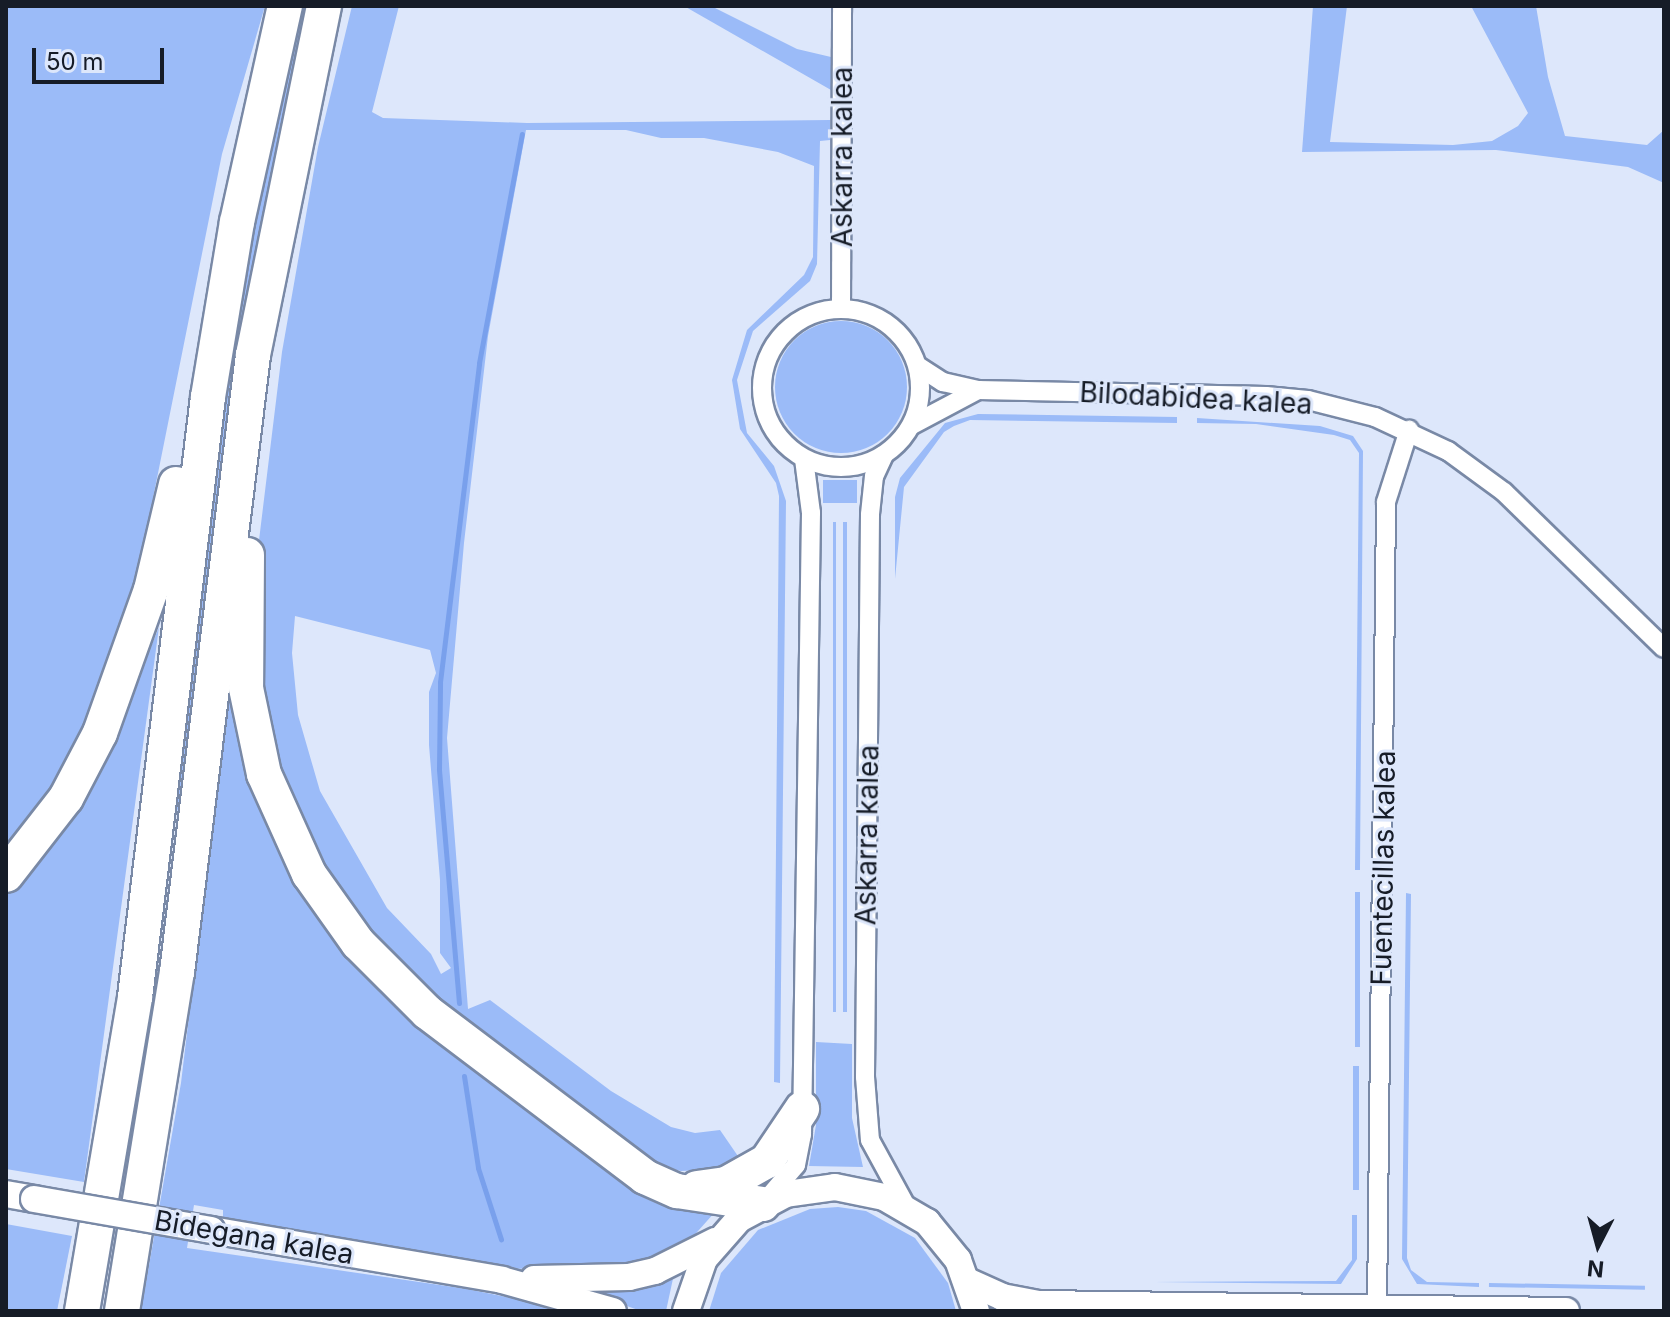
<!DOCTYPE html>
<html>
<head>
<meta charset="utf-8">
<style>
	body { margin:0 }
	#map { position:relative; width:1670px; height:1317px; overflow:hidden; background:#dde7fb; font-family:Inter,sans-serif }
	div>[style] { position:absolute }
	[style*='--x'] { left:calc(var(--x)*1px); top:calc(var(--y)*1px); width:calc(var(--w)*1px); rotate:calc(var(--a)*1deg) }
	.green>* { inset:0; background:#9bbbf8; transform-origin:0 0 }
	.round { border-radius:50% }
	.stream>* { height:5px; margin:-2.5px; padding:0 2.5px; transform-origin:2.5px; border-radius:2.5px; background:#79a0ec }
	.roads { filter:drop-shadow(2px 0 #7989a6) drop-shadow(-2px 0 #7989a6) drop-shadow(0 2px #7989a6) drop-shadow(0 -2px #7989a6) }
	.street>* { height:18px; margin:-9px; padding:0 9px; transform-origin:9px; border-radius:9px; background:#fff }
	.street>.ring { margin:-9px; padding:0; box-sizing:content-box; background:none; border:18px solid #fff; border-radius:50% }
	.secondary>* { height:26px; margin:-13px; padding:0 13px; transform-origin:13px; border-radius:13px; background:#fff }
	.highway>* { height:34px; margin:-17px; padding:0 17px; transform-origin:17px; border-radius:17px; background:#fff }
	.bridges { filter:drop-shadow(2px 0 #7989a6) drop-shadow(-2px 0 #7989a6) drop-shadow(0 2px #7989a6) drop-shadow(0 -2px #7989a6) }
	.secondary-bridge>* { height:26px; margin:-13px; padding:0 13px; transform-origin:13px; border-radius:13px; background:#fff }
	span { translate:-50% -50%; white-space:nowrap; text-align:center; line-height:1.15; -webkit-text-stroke:6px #dde7fb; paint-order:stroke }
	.street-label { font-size:28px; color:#161c27 }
	.frame { position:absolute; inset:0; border:8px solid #161c27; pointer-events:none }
	.north { position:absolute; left:1558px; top:1205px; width:80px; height:80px; -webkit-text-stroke:6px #dde7fb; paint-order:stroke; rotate:186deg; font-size:22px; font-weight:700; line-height:32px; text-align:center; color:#161c27 }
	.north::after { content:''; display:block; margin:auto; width:28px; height:36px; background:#161c27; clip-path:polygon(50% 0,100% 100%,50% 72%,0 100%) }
	.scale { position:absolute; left:32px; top:48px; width:132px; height:36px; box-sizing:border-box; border:4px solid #161c27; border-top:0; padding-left:10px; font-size:24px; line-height:28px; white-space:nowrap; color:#161c27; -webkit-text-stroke:6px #dde7fb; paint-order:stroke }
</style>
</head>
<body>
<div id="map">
	<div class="green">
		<i style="clip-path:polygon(6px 6px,265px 6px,222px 154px,135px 588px,94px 724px,6px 852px)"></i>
		<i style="clip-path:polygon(296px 6px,311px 6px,188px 777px,175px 818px,172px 786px,233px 300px)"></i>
		<i style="clip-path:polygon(evenodd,352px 6px,399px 6px,372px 112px,383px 118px,527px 123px,830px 120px,830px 140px,820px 141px,817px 264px,810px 281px,753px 331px,737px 380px,747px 433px,774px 466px,786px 501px,780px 1083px,774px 1082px,779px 496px,776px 483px,740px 429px,732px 380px,747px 330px,804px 275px,813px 257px,814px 166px,778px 152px,704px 138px,661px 138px,626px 130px,526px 130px,488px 336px,464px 543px,447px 738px,468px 1009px,490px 1000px,611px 1091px,671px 1127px,695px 1133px,720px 1130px,742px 1162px,723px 1169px,681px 1171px,653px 1165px,457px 1022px,358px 923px,291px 811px,260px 697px,255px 573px,282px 352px,318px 147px,352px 6px,295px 616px,430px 650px,436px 673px,429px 692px,429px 745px,440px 880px,440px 953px,451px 968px,441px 974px,431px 954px,387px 908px,320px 791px,298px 715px,292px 653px,295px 616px)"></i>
		<i style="clip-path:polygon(684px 6px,711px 6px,797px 49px,831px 57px,831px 90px)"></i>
		<i style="clip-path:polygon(1313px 6px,1347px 6px,1330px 142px,1453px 145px,1492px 141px,1518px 126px,1528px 113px,1471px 6px,1536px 6px,1548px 77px,1565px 136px,1647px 145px,1664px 130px,1664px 183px,1628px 167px,1496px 150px,1302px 152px)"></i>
		<i class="round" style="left:775px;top:321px;width:132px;height:132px"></i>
		<i style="clip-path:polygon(978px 414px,1177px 417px,1177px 423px,970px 420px,954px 426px,944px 432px,904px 487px,895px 579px,895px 497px,900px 478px,945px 423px)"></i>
		<i style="clip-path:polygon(1197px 418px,1320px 426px,1353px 436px,1363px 451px,1360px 870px,1355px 870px,1359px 453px,1350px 440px,1334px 435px,1256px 424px,1197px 423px)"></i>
		<i style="left:823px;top:480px;width:34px;height:23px"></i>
		<i style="left:833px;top:522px;width:3px;height:490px"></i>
		<i style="left:843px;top:522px;width:4px;height:490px"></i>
		<i style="clip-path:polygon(159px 627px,84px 1182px,6px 1169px,6px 896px,37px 864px,99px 776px)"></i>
		<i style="clip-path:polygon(231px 667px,329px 921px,715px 1212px,690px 1240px,636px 1266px,509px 1269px,223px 1217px,223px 1210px,194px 1205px,187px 1248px,467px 1289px,576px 1311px,141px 1311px,181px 1083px)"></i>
		<i style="left:1355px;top:892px;width:5px;height:155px"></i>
		<i style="clip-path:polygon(1406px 893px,1411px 894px,1407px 1258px,1411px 1270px,1427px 1282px,1479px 1283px,1479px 1287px,1417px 1284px,1402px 1259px)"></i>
		<i style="clip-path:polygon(816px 1042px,852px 1044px,852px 1118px,863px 1167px,809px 1166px,816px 1125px)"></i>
		<i style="left:1353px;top:1066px;width:6px;height:124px"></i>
		<i style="clip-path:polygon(838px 1207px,866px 1211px,915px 1238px,948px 1283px,956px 1311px,709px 1311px,721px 1273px,758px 1230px,810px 1209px)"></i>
		<i style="clip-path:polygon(1352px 1215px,1357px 1215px,1357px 1259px,1341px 1284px,1154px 1282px,1336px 1281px,1352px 1260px)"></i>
		<i style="clip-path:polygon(6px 1224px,72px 1236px,57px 1311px,6px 1311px)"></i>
		<i style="clip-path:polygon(674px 1274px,666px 1311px,641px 1311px,582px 1290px)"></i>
		<i style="left:1489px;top:1283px;width:156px;height:4px;rotate:1deg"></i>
	</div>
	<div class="stream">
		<i style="--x:459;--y:1003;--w:235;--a:-94.9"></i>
		<i style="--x:439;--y:769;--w:87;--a:-89.3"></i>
		<i style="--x:440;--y:682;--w:321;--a:-83"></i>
		<i style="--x:479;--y:363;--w:233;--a:-79.4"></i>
		<i style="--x:464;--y:1076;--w:93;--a:81.3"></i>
		<i style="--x:478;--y:1168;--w:75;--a:72.1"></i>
	</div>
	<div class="roads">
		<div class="street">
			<i style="--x:841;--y:309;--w:303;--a:-89.8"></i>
			<i class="ring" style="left:762px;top:309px;width:140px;height:140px"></i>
			<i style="--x:918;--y:366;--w:30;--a:33"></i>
			<i style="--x:943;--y:382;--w:36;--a:13"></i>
			<i style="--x:978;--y:390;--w:288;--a:1.2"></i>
			<i style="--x:1266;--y:396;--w:42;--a:5.4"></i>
			<i style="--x:1308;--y:400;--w:69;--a:14.2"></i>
			<i style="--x:1375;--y:417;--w:81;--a:25"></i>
			<i style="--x:1448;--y:451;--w:69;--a:36.2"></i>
			<i style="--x:1504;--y:492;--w:223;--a:44.3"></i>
			<i style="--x:912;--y:425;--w:75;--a:-27.9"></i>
			<i style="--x:884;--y:455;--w:23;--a:115"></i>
			<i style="--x:874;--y:476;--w:39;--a:96"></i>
			<i style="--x:870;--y:515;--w:562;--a:90.51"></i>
			<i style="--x:865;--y:1077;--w:63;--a:85.5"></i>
			<i style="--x:870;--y:1140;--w:75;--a:61.4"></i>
			<i style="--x:766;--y:1200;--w:46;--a:-49.4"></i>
			<i style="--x:796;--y:1165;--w:32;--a:-79"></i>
			<i style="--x:802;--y:1134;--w:621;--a:-89.17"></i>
			<i style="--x:811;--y:513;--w:54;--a:-97.4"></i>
			<i style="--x:1377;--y:1309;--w:807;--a:-89.36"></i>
			<i style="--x:1386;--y:502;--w:76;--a:-72.3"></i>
		</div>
		<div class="secondary">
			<i style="--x:6;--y:1194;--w:28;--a:10"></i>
			<i style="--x:211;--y:1230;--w:295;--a:9.7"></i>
			<i style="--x:502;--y:1280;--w:115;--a:15.6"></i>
			<i style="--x:534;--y:1279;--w:95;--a:-1.2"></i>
			<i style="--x:629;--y:1277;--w:27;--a:-13"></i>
			<i style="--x:655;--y:1271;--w:67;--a:-26.6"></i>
			<i style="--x:969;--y:1282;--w:36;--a:24"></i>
			<i style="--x:1002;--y:1297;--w:36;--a:11"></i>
			<i style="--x:1037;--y:1304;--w:529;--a:0.76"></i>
			<i style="--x:686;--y:1311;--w:55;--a:-70.9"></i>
			<i style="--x:704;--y:1259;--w:53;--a:-48.8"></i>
			<i style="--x:739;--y:1219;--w:53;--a:-28"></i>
			<i style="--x:786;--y:1194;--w:49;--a:-8.1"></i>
			<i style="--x:835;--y:1187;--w:50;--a:11.5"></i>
			<i style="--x:884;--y:1197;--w:50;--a:30.2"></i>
			<i style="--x:927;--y:1222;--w:49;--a:50.8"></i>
			<i style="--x:958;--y:1260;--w:54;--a:70.6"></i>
		</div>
		<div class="highway">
			<i style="--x:247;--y:555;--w:133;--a:90.4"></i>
			<i style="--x:246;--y:688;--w:88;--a:78.2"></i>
			<i style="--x:264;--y:774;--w:110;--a:65.8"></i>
			<i style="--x:309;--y:874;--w:85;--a:54.6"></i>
			<i style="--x:358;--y:943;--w:98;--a:45"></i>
			<i style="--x:427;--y:1012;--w:273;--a:37.1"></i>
			<i style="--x:645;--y:1177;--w:35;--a:24"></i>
			<i style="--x:677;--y:1191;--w:87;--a:8.6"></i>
			<i style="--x:6;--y:875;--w:98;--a:-52.1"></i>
			<i style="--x:66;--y:798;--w:73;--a:-62.4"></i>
			<i style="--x:100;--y:733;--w:152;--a:-70.4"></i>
			<i style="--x:151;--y:590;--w:109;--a:-76.7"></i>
			<i style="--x:697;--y:1188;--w:29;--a:-8"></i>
			<i style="--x:726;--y:1184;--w:47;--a:-29.3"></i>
			<i style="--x:767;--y:1161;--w:63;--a:-56.1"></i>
			<i style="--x:82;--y:1311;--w:318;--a:-80.4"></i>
			<i style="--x:135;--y:997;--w:604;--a:-83.06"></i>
			<i style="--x:208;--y:397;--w:177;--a:-80.6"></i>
			<i style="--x:237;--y:222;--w:221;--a:-77.5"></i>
			<i style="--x:122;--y:1311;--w:343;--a:-80.8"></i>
			<i style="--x:177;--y:972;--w:622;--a:-82.98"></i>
			<i style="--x:253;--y:355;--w:356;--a:-78.5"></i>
		</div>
	</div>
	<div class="bridges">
		<div class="secondary-bridge">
			<i style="--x:34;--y:1199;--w:180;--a:9.9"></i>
		</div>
	</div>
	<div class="street-label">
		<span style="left:842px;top:157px;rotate:-90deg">Askarra kalea</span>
		<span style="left:1196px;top:398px;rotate:3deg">Bilodabidea kalea</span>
		<span style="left:867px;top:835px;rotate:-89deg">Askarra kalea</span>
		<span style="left:1383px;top:868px;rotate:-89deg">Fuentecillas kalea</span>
		<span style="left:254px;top:1237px;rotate:10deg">Bidegana kalea</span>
	</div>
	<div class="frame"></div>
	<div class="north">N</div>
	<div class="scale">50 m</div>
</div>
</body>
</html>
